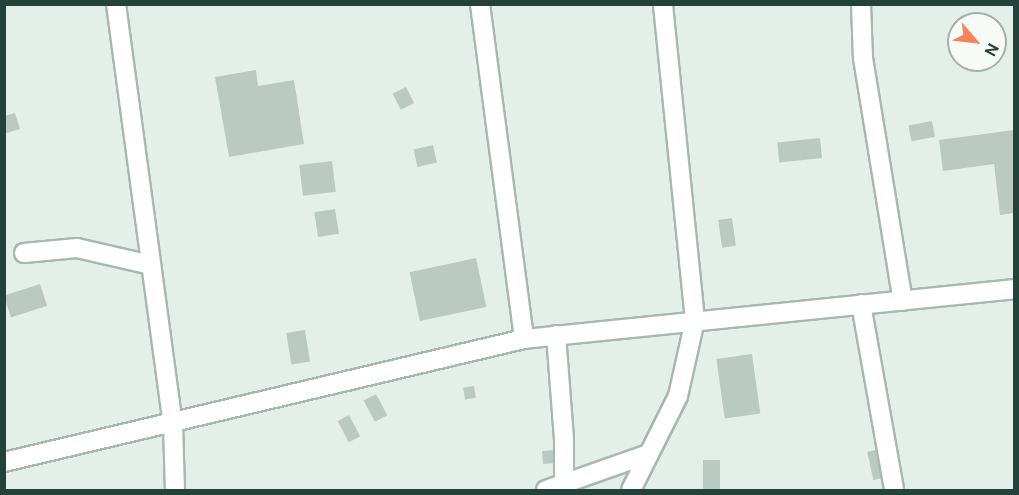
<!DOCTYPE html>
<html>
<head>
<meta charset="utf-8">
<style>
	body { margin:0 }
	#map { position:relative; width:1019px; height:495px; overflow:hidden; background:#e5efea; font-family:"DM Sans",sans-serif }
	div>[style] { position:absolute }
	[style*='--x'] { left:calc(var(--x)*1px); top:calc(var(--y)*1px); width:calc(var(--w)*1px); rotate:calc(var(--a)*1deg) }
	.building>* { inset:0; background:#bacac3; transform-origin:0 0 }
	.roads { filter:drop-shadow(2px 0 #a7b8b2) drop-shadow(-2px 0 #a7b8b2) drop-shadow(0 2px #a7b8b2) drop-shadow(0 -2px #a7b8b2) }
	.minor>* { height:18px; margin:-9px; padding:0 9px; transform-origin:9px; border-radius:9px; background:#fff }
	span { translate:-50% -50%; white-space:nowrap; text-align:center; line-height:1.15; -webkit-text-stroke:6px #f6fbf8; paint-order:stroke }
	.frame { position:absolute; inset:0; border:6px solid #23423a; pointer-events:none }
	.north { position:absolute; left:947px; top:12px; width:60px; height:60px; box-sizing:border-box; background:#f6fbf8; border:2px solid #a2b1ac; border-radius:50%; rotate:118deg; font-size:16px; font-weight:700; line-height:24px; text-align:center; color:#23423a }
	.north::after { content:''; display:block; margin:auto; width:21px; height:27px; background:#f7825a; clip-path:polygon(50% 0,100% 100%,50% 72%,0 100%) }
</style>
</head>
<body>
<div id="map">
	<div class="building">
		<i style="clip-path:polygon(256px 70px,258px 86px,294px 80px,304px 144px,229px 157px,215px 77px)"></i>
		<i style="left:406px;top:87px;width:18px;height:15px;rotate:63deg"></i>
		<i style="clip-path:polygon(15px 113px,20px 129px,4px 134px,4px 116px)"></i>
		<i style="left:932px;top:121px;width:16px;height:24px;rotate:79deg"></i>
		<i style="clip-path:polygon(1014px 130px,1014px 213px,1000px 215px,994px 164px,943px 171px,939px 140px)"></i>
		<i style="left:820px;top:138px;width:20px;height:43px;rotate:84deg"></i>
		<i style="left:433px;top:145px;width:18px;height:20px;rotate:77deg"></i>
		<i style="left:332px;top:161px;width:31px;height:33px;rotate:83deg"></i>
		<i style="left:335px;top:209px;width:25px;height:21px;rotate:81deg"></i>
		<i style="left:732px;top:218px;width:28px;height:14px;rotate:82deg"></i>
		<i style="left:476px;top:258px;width:50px;height:68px;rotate:78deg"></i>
		<i style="left:40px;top:284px;width:23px;height:38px;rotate:72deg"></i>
		<i style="left:305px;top:330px;width:32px;height:19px;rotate:81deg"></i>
		<i style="left:752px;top:354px;width:60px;height:36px;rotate:82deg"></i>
		<i style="left:474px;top:386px;width:12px;height:11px;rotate:81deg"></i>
		<i style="left:376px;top:394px;width:24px;height:14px;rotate:62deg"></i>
		<i style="left:349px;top:415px;width:24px;height:13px;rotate:62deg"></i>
		<i style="left:880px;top:449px;width:29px;height:13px;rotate:78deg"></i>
		<i style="left:556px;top:450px;width:13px;height:14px;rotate:86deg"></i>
		<i style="left:703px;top:460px;width:17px;height:30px"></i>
	</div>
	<div class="roads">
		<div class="minor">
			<i style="--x:116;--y:4;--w:424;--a:82.3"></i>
			<i style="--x:173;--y:424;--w:66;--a:88.3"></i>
			<i style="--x:480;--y:4;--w:338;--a:82.5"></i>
			<i style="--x:861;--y:4;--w:54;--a:87.9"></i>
			<i style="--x:863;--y:58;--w:246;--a:80.7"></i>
			<i style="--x:24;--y:253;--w:53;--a:-5.4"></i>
			<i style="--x:77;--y:248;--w:76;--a:12.9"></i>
			<i style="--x:861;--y:304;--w:189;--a:79.9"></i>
			<i style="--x:556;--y:335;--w:105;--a:85.6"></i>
			<i style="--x:564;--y:440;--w:50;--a:90"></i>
			<i style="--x:4;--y:462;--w:534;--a:-13.31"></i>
			<i style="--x:524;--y:339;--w:493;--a:-5.8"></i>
			<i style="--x:546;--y:490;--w:108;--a:-19.4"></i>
			<i style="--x:631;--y:490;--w:105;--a:-63.4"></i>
			<i style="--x:678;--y:396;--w:78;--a:-77.4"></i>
			<i style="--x:695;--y:320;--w:318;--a:-95.8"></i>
		</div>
	</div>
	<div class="frame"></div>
	<div class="north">N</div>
</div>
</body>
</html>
